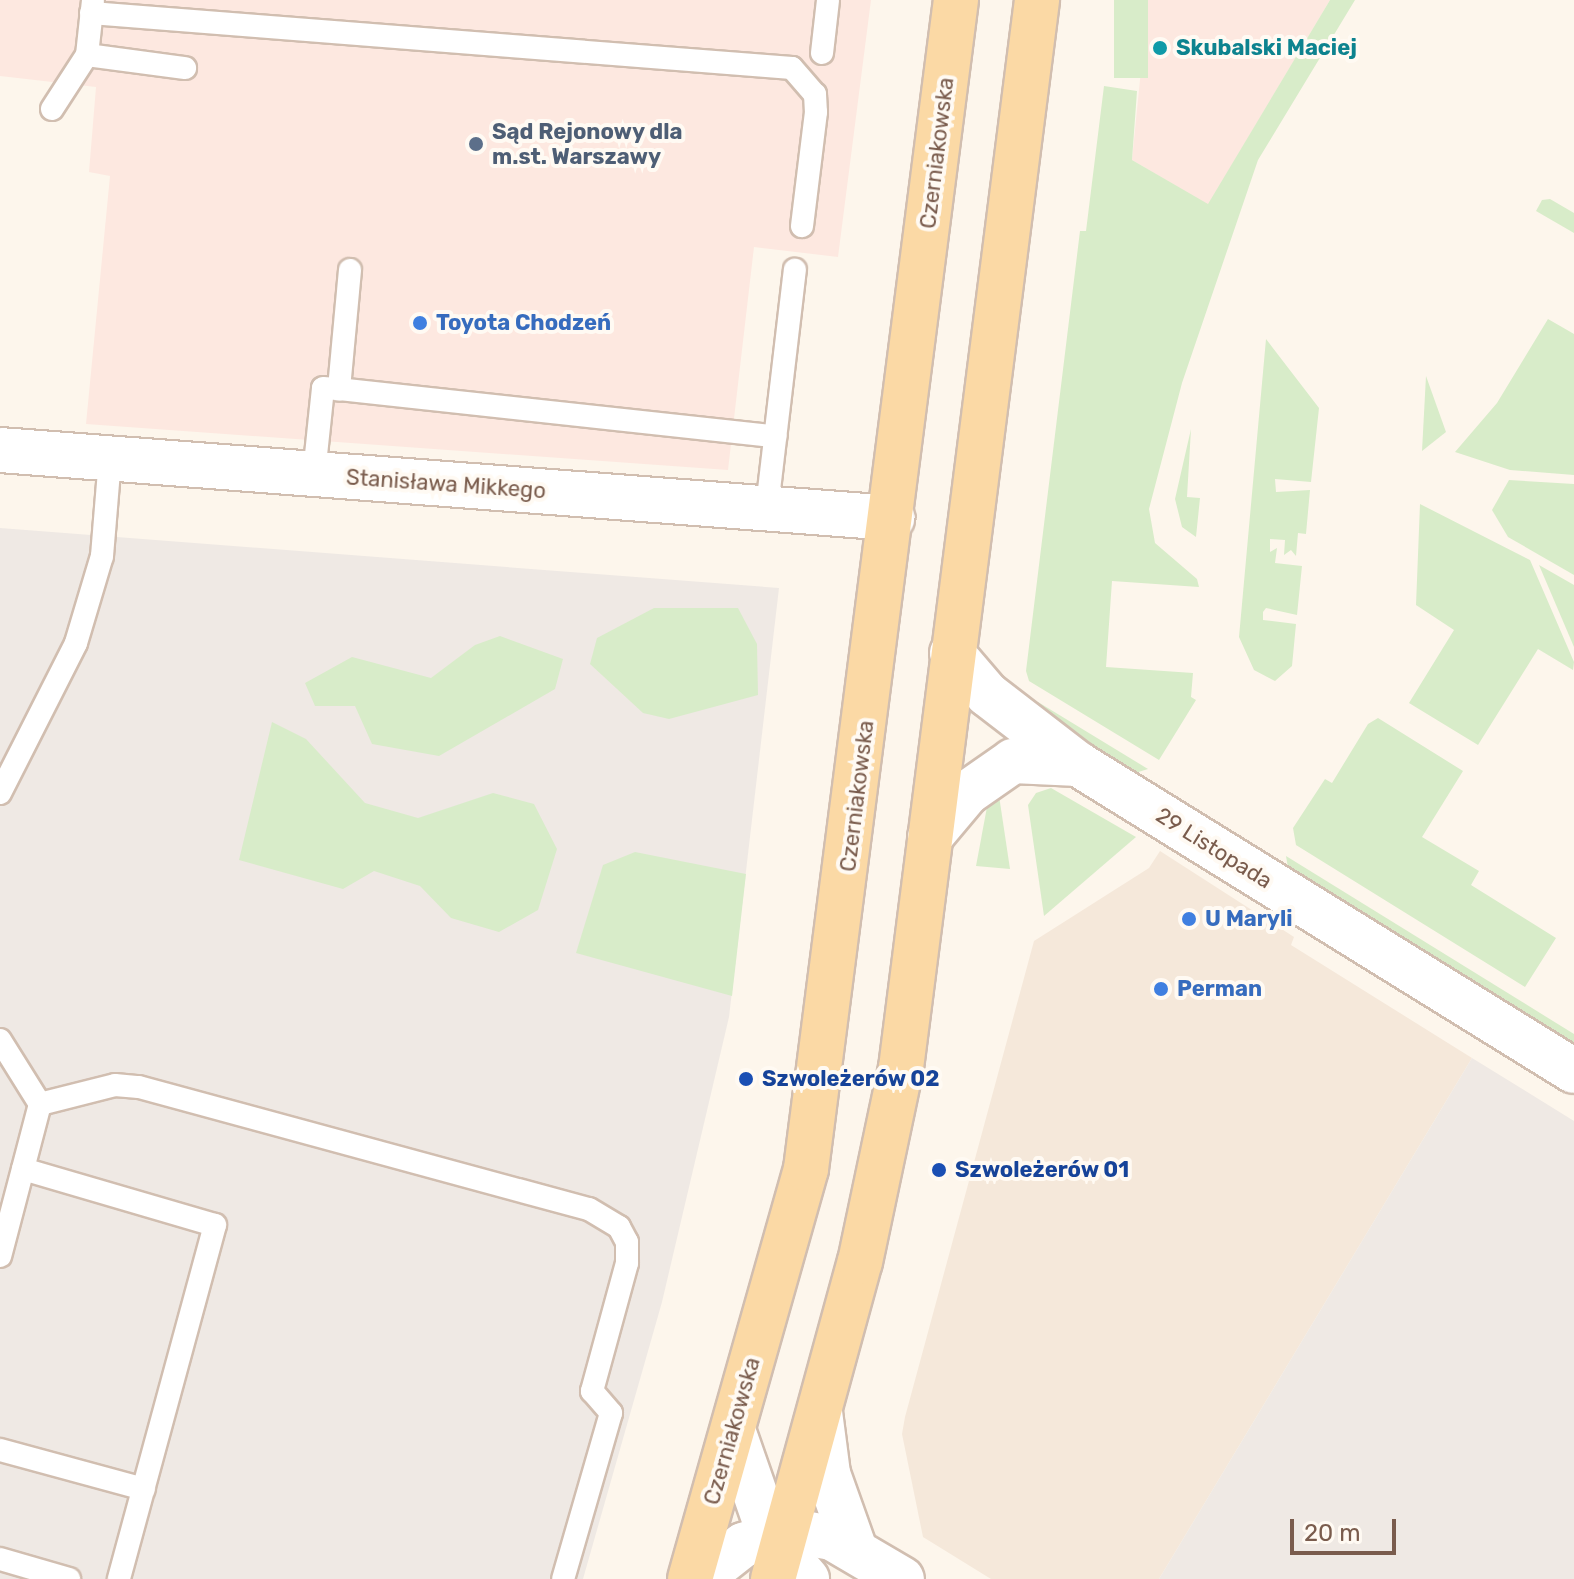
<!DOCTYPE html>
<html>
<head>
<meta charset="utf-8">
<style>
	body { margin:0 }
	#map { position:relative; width:1574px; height:1579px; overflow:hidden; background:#fdf6ec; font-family:Rubik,sans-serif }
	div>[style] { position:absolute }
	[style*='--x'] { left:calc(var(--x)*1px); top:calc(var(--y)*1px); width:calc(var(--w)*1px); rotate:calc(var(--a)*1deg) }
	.residential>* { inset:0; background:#f5e8da }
	.commercial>* { inset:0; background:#fde8e0 }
	.industrial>* { inset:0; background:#efe9e4 }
	.green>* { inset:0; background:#d8ecc9; transform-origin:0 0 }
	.roads { filter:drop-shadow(2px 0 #d1beb0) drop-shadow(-2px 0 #d1beb0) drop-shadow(0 2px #d1beb0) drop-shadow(0 -2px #d1beb0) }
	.service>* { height:22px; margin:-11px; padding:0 11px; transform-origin:11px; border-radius:11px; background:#fff }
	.minor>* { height:44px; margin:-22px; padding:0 22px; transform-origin:22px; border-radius:22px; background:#fff }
	.tertiary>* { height:44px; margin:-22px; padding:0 22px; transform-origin:22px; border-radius:22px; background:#fff }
	.primary>* { height:44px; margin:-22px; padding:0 22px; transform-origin:22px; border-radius:22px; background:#fbd9a5 }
	.dots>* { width:22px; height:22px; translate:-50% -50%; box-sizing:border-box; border:4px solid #fffaf3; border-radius:50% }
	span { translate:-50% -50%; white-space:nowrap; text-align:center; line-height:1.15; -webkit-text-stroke:8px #fffaf3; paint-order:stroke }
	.culture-label { font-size:22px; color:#0d838f; font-weight:700 }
	.left { translate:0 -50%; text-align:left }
	.service-label { font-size:22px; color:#4e5e75; font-weight:700 }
	.street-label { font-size:22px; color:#7a5c4d }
	.shop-label { font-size:22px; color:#366cbe; font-weight:700 }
	.transit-label { font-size:22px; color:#164399; font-weight:700 }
	.scale { position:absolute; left:1290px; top:1519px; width:106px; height:36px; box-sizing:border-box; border:4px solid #7a5c4d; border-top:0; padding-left:10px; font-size:24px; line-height:28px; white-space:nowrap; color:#7a5c4d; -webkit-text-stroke:6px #fffaf3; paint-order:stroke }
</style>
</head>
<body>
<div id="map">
	<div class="residential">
		<i style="clip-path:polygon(1160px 851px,1294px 937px,1291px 945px,1472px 1058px,1159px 1579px,991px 1579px,923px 1537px,902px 1434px,905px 1417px,1034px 941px,1149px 868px)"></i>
	</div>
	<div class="commercial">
		<i style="clip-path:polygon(0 0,871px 0,838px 257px,754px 247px,728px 470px,86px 424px,110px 176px,89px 172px,96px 87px,0 76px)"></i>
		<i style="clip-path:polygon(1148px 0,1330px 0,1208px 205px,1132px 160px)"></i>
	</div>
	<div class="industrial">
		<i style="clip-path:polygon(0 528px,779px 588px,729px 1017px,662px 1302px,583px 1579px,0 1579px)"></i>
		<i style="clip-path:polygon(1472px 1058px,1574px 1121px,1574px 1579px,1159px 1579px)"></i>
	</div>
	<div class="green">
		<i style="left:1114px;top:0;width:34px;height:78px"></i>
		<i style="clip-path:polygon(1330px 0,1355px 0,1258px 160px,1182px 383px,1149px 509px,1155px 543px,1197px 579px,1199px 587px,1112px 581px,1106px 667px,1193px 673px,1191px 697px,1196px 700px,1159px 760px,1029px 681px,1026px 671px,1080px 231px,1086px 231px,1104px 86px,1137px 91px,1132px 160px,1208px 204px)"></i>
		<i style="clip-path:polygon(1550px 199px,1574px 213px,1574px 233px,1536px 211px,1542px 200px)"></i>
		<i style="clip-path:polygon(1548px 319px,1574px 334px,1574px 475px,1510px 470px,1455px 452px,1497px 403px)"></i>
		<i style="clip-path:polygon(1266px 339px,1319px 408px,1311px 482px,1275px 479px,1276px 492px,1310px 490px,1306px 534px,1298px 533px,1296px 556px,1291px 550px,1284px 555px,1285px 540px,1270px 539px,1270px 552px,1277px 548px,1275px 563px,1302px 566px,1297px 615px,1266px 608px,1263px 612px,1263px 620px,1296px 624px,1292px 666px,1275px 681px,1254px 670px,1239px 637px)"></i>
		<i style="clip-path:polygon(1426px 376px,1446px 432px,1422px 451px)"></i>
		<i style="clip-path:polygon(1191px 429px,1187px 497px,1200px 498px,1196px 537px,1182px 527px,1175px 499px)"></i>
		<i style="clip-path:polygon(1509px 480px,1574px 484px,1574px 575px,1508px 537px,1492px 510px)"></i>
		<i style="clip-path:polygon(1420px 504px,1530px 560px,1574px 662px,1573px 670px,1538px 649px,1478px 745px,1409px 703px,1454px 630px,1416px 605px)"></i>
		<i style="clip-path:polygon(1539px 565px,1574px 585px,1574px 647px)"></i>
		<i style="clip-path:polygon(654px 608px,738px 608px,757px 644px,758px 695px,669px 719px,643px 713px,590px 664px,597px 638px)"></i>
		<i style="clip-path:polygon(500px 636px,563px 659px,555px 689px,439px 756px,372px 744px,355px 706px,315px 706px,305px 683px,352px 657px,431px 678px,475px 645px)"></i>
		<i style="clip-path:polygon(1038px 702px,1148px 769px,1132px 774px,1032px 712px)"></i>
		<i style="clip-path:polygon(1378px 718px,1463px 771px,1422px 837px,1479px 871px,1471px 885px,1556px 938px,1525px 987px,1296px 845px,1293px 828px,1325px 779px,1332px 783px,1368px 724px)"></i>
		<i style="clip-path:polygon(272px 722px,306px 739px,365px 803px,418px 818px,493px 793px,534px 804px,557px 849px,538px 910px,499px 932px,451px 918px,420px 886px,374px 871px,343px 889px,239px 860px)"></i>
		<i style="clip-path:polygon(1051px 788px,1136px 837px,1044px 916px,1028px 805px,1036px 793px)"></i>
		<i style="clip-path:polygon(998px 789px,1010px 869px,976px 866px,987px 807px)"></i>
		<i style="clip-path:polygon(635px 852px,746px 874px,732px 996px,576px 953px,603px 865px)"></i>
		<i style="clip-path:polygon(1286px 856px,1574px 1034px,1574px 1050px,1288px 868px)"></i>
	</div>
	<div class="roads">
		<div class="service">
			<i style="--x:91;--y:13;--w:703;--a:4.49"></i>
			<i style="--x:792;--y:68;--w:35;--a:49"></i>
			<i style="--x:815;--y:94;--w:18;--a:87"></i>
			<i style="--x:816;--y:112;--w:115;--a:97"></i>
			<i style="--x:822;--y:53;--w:53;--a:-83.5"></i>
			<i style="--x:87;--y:55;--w:99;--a:7.6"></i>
			<i style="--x:52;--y:109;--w:64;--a:-57.1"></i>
			<i style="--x:87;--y:55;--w:54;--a:-83.7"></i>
			<i style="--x:350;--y:270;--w:120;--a:95.3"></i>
			<i style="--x:339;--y:389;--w:439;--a:6.2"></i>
			<i style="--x:314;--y:474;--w:86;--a:-84"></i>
			<i style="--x:323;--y:388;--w:16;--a:4"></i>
			<i style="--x:767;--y:507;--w:239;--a:-83.3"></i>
			<i style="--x:0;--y:793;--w:168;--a:-63.1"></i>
			<i style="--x:76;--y:643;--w:91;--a:-73.4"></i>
			<i style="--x:102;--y:556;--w:97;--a:-85.3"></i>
			<i style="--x:0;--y:1040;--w:75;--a:58"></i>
			<i style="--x:40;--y:1104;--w:157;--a:104.7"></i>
			<i style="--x:40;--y:1104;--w:77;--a:-14.2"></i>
			<i style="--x:115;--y:1085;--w:24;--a:5"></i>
			<i style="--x:139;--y:1087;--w:466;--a:15.2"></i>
			<i style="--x:589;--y:1209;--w:35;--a:31"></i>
			<i style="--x:619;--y:1227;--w:17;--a:62"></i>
			<i style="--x:627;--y:1242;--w:21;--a:90"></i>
			<i style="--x:627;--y:1263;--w:133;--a:105.3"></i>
			<i style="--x:592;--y:1391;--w:29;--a:49"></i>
			<i style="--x:611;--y:1413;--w:173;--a:106.1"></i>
			<i style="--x:23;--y:1169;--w:200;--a:16.3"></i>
			<i style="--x:215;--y:1225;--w:367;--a:105.2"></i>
			<i style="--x:0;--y:1450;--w:149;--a:15.2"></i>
			<i style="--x:0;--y:1559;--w:72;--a:16.2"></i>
		</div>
		<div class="minor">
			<i style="--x:0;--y:450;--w:895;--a:4.36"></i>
			<i style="--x:952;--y:653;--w:54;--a:49.5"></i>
			<i style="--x:987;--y:694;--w:115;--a:37.6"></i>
			<i style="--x:1078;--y:764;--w:583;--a:31.76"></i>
			<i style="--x:930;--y:837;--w:57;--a:-49.9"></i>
			<i style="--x:967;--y:793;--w:56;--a:-34.8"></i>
			<i style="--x:1013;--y:761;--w:65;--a:2.6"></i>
		</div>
		<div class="tertiary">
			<i style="--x:820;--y:1412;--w:63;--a:82.6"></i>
			<i style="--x:828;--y:1474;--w:81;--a:70.4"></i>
			<i style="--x:733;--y:1430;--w:112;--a:70.8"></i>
			<i style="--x:770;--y:1536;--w:57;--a:49.3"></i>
			<i style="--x:700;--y:1579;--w:55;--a:-38.3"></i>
			<i style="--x:743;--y:1545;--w:46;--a:-18.8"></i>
			<i style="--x:787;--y:1530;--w:46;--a:10.1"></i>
			<i style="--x:832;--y:1538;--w:81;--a:30.4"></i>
		</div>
		<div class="primary">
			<i style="--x:690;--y:1579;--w:426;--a:-74.2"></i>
			<i style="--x:806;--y:1169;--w:1179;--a:-82.69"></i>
			<i style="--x:773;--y:1579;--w:329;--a:-74.7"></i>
			<i style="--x:860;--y:1262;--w:198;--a:-78.1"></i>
			<i style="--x:901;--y:1068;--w:1077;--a:-82.74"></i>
		</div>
	</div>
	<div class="dots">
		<i style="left:1160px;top:48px;background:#0f9aa8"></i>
		<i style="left:476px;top:144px;background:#5c6f8a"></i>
		<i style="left:420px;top:323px;background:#3f7fe0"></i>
		<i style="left:1189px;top:919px;background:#3f7fe0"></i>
		<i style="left:1161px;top:989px;background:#3f7fe0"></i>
		<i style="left:746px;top:1079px;background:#1a4fb4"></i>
		<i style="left:939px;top:1170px;background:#1a4fb4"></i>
	</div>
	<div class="culture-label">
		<span class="left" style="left:1176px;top:48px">Skubalski Maciej</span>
	</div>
	<div class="service-label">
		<span class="left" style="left:492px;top:144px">Sąd Rejonowy dla<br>m.st. Warszawy</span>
	</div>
	<div class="street-label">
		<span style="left:937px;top:153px;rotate:-83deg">Czerniakowska</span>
		<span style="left:446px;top:484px;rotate:4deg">Stanisława Mikkego</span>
		<span style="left:857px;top:796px;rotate:-83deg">Czerniakowska</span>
		<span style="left:1214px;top:848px;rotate:32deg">29 Listopada</span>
		<span style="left:732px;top:1431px;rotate:-74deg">Czerniakowska</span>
	</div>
	<div class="shop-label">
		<span class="left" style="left:436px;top:323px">Toyota Chodzeń</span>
		<span class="left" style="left:1205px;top:919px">U Maryli</span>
		<span class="left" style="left:1177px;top:989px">Perman</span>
	</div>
	<div class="transit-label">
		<span class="left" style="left:762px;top:1079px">Szwoleżerów 02</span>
		<span class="left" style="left:955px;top:1170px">Szwoleżerów 01</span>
	</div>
	<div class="scale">20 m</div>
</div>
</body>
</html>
